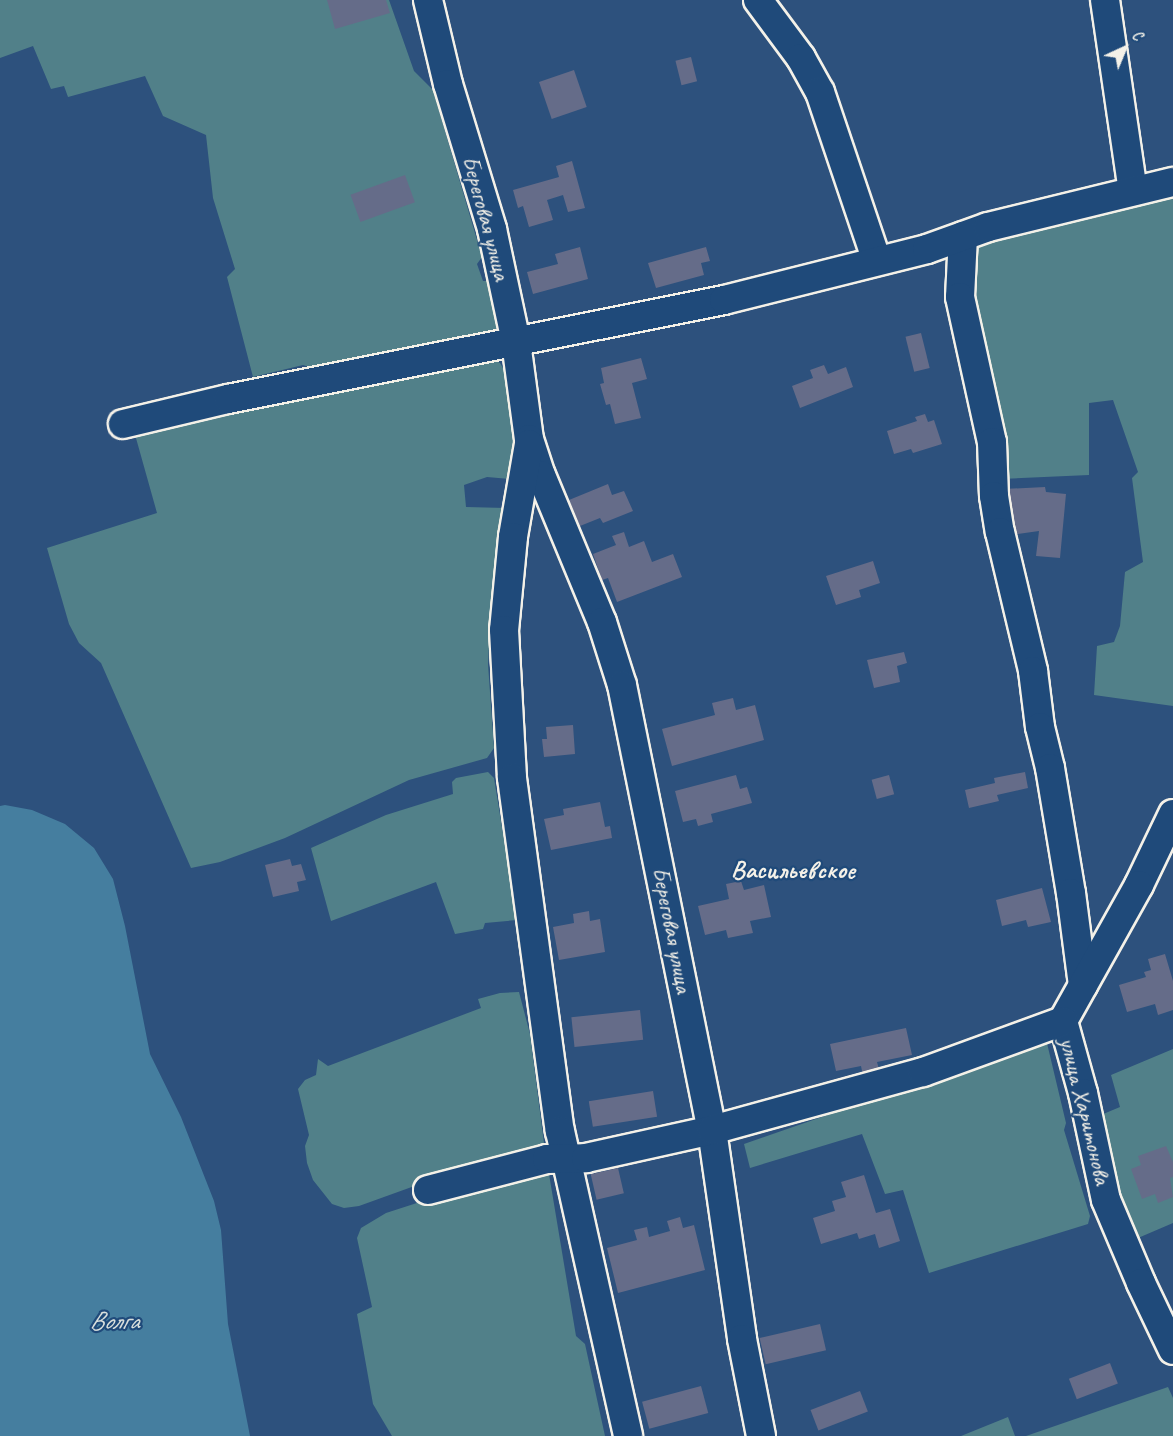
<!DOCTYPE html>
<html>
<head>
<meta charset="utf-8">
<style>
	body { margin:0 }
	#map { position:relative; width:1173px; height:1436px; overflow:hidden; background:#2d517d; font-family:Caveat,sans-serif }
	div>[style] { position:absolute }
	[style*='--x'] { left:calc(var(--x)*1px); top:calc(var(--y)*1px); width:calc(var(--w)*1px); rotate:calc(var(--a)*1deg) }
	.green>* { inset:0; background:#518089 }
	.water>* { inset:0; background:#457e9f }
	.building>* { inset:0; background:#656c89; transform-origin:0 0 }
	.roads { filter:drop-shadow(2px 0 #f4f1e8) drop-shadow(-2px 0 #f4f1e8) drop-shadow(0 2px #f4f1e8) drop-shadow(0 -2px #f4f1e8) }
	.minor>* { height:28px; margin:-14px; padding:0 14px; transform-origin:14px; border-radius:14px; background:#1f4a7a }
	span { translate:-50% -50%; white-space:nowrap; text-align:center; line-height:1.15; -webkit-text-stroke:4.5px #1f4a7a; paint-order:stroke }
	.street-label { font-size:24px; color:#f4f1e8 }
	.neighbourhood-label { font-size:26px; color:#f4f1e8; font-weight:700 }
	.water-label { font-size:26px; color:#dae0dd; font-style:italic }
	.north { position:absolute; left:1095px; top:18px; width:60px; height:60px; -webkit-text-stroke:4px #1f4a7a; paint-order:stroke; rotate:44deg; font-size:16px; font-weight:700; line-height:24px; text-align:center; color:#f4f1e8 }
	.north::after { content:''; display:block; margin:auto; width:21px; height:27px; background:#f4f1e8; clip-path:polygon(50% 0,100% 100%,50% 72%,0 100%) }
</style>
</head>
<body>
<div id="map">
	<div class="green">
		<i style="clip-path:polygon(0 0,389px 0,414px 71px,433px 90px,482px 257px,477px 264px,483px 281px,489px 281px,497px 311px,496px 333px,315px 369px,303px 365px,253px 377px,227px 277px,235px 269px,213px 198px,206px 135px,163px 116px,145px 76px,68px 97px,64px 86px,51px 89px,33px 46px,0 58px)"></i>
		<i style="clip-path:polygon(1173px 191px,1173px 706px,1094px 695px,1097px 646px,1114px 642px,1120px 626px,1125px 572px,1143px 562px,1132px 478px,1138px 472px,1113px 400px,1089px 403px,1089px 475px,1001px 479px,972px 323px,974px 247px,983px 237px)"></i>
		<i style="clip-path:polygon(490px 358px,500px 363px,506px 373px,517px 470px,511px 479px,487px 477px,464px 485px,466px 507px,506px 508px,490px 628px,488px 664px,494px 748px,487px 758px,409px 780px,285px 838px,220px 862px,191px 868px,101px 663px,79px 643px,69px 624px,47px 548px,157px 513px,134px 431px)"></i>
		<i style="clip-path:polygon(488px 772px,494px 778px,517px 920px,485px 923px,483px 929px,455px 934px,436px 882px,331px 921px,311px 848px,386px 815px,453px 794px,452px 782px,456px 778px)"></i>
		<i style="clip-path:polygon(519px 992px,530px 1034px,545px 1151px,445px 1175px,359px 1206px,344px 1208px,332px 1204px,313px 1180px,307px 1163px,305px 1146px,309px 1135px,298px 1089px,305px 1080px,316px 1075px,318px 1059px,328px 1066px,481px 1008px,478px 999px,500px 993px)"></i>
		<i style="clip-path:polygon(1046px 1039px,1066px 1123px,1064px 1130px,1090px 1216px,1088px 1224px,929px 1273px,903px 1190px,885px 1194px,862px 1134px,750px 1168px,744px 1144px)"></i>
		<i style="clip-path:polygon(1173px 1049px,1173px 1223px,1131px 1241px,1096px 1117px,1120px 1107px,1111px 1075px)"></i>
		<i style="clip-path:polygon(548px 1168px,576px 1336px,585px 1344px,605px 1436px,392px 1436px,373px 1404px,357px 1314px,372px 1307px,357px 1238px,361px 1228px,386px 1213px,420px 1202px)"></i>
		<i style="clip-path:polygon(1168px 1387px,1173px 1398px,1173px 1436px,1026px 1436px)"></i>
		<i style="clip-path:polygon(1008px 1417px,1015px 1436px,961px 1436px)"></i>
	</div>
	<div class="water">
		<i style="clip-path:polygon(5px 805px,32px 810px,65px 824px,94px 848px,113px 879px,125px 926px,150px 1054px,181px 1117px,214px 1201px,221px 1230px,228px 1324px,250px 1436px,0 1436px,0 806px)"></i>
	</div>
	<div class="building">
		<i style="clip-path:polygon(327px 0,386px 0,390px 13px,335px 29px)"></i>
		<i style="left:691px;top:57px;width:25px;height:16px;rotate:76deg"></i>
		<i style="left:574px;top:70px;width:39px;height:37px;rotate:71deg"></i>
		<i style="clip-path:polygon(572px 161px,585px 208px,568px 212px,563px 195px,547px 200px,553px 220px,529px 227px,523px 206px,518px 208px,513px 190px,559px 177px,556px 166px)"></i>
		<i style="left:405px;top:175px;width:29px;height:58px;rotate:70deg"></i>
		<i style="clip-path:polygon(580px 247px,588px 279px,533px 294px,527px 272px,558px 264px,555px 254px)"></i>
		<i style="clip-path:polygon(706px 247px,710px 261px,701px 263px,704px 275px,656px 288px,648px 263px)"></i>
		<i style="left:921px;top:333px;width:36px;height:16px;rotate:76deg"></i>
		<i style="clip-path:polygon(641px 358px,647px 379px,632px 383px,641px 418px,615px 424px,610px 404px,606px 405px,600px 384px,604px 383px,601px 368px)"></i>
		<i style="clip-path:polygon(824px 365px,828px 374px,846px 367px,853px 387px,800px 408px,792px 386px,813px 378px,810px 370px)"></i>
		<i style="clip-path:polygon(925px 414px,928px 422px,934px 420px,942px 444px,913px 453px,911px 449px,894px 454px,887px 431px,917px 421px,915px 417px)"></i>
		<i style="clip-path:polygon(608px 484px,612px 495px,624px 491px,633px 511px,603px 523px,600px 518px,580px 526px,569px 500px)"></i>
		<i style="clip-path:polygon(1045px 487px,1046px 492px,1066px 494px,1060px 558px,1036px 556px,1039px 531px,1010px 535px,1003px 489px)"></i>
		<i style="clip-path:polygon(624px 532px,629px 547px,644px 541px,652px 562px,673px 554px,682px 577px,617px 602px,608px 578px,602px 580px,593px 554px,616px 545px,612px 536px)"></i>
		<i style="clip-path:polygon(873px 561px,880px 583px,859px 590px,861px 597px,836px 605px,826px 576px)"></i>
		<i style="clip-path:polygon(904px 652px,907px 663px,897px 666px,900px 682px,874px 688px,867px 660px)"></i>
		<i style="clip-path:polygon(733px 698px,736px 710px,755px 705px,764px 740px,672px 766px,662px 729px,715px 715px,712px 703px)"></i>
		<i style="clip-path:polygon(573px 725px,575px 754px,544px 757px,542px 739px,547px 739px,546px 727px)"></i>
		<i style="clip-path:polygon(1025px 772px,1028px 788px,997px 795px,999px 801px,969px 808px,965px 790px,995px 783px,994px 778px)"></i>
		<i style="clip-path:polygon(736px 775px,740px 789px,747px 787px,752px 803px,711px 814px,713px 822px,698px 826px,696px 819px,683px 822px,675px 791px)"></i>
		<i style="left:889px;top:775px;width:20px;height:18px;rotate:75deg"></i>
		<i style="clip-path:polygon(600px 802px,605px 827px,610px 826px,612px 838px,551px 850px,544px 819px,564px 815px,563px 809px)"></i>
		<i style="clip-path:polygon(290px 859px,292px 866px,301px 864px,306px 880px,297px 882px,299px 891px,273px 897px,265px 865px)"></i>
		<i style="clip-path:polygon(741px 881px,744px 890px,764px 885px,771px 917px,750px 921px,753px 933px,728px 938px,726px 930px,705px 935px,698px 906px,729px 899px,726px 884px)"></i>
		<i style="clip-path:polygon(1042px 888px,1051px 922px,1028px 927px,1026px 920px,1002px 926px,996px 900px)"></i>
		<i style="clip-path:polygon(589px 911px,590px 921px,600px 919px,605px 952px,559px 960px,553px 927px,574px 923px,573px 914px)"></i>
		<i style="clip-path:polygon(1165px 954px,1173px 981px,1173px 1010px,1158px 1015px,1155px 1004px,1127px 1012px,1119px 985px,1146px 977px,1144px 972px,1151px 970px,1148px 959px)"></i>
		<i style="left:640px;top:1010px;width:30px;height:69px;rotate:84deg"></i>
		<i style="clip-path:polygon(906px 1028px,912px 1055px,877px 1062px,880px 1073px,863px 1076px,861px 1066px,836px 1071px,830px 1044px)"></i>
		<i style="left:653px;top:1091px;width:26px;height:65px;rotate:81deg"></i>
		<i style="clip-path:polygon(1166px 1146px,1173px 1162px,1173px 1177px,1170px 1178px,1173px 1197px,1158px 1203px,1155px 1194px,1142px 1199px,1131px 1169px,1141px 1165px,1138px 1156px)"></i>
		<i style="left:618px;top:1168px;width:26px;height:28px;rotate:77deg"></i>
		<i style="clip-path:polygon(864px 1175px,876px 1213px,890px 1209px,900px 1241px,879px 1248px,875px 1234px,859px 1239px,857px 1233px,821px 1244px,813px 1218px,835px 1211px,832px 1201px,846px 1197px,841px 1182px)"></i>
		<i style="clip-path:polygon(680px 1217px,683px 1228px,694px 1225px,705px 1270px,618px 1293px,607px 1248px,637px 1240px,634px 1230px,647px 1227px,649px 1237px,670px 1231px,667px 1221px)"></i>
		<i style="left:820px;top:1324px;width:27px;height:62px;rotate:77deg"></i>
		<i style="left:1110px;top:1363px;width:22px;height:44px;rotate:69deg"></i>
		<i style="left:701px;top:1386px;width:28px;height:61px;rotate:75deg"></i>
		<i style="left:860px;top:1391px;width:22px;height:53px;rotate:69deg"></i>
	</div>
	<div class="roads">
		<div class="minor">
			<i style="--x:428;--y:0;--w:86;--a:76.6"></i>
			<i style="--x:448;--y:84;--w:152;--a:73.1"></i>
			<i style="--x:492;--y:229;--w:116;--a:78"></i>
			<i style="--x:516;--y:342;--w:98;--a:82.4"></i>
			<i style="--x:529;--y:439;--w:38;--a:72"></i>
			<i style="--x:541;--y:475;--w:159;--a:67.5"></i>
			<i style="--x:602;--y:622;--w:66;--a:72.4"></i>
			<i style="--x:622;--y:685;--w:454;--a:78.6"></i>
			<i style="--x:712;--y:1130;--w:211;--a:81.8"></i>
			<i style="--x:742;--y:1339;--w:99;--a:78.9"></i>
			<i style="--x:758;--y:0;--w:72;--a:53.4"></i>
			<i style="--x:801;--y:58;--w:39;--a:61"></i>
			<i style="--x:820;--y:92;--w:178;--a:71.4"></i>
			<i style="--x:1105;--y:0;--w:193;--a:81.7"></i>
			<i style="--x:963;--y:236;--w:61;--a:92.8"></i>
			<i style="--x:960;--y:297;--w:148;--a:77.6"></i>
			<i style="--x:992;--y:442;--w:54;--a:87.9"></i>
			<i style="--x:994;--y:496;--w:36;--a:81"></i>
			<i style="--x:1000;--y:532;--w:143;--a:76.6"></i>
			<i style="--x:1033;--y:671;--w:56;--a:82.9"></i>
			<i style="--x:1040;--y:727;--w:42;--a:76.3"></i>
			<i style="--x:1050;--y:768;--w:127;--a:80.5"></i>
			<i style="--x:1071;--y:893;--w:93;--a:82.6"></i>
			<i style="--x:123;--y:424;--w:108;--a:-13.4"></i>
			<i style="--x:228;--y:399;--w:506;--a:-11.29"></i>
			<i style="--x:724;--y:300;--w:209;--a:-14.1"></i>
			<i style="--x:927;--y:249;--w:65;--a:-19.8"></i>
			<i style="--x:988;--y:227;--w:190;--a:-13.7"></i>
			<i style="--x:529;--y:444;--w:94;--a:99.8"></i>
			<i style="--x:513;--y:537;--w:93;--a:95.5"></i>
			<i style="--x:504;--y:630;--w:148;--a:86.9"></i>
			<i style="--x:512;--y:778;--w:356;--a:82.3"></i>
			<i style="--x:560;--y:1131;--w:312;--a:77.4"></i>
			<i style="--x:1173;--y:814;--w:79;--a:115.6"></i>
			<i style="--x:1139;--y:885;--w:156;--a:119.2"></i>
			<i style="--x:1063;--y:1021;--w:75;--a:74.5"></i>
			<i style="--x:1083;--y:1093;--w:109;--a:77.9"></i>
			<i style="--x:1106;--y:1200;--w:90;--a:67.1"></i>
			<i style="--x:1141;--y:1283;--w:74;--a:64.5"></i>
			<i style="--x:428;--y:1190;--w:123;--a:-14.6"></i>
			<i style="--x:547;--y:1159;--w:39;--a:-1"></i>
			<i style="--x:586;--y:1158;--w:129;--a:-12.5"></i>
			<i style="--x:712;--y:1130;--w:219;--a:-15.4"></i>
			<i style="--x:923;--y:1072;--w:149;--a:-20"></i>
		</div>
	</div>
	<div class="street-label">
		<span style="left:486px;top:218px;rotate:75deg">Береговая улица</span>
		<span style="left:672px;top:930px;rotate:79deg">Береговая улица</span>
		<span style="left:1085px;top:1111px;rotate:76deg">улица Харитонова</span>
	</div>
	<div class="neighbourhood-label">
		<span style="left:793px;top:870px">Васильевское</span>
	</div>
	<div class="water-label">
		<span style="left:114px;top:1321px">Волга</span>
	</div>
	<div class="north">С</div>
</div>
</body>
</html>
